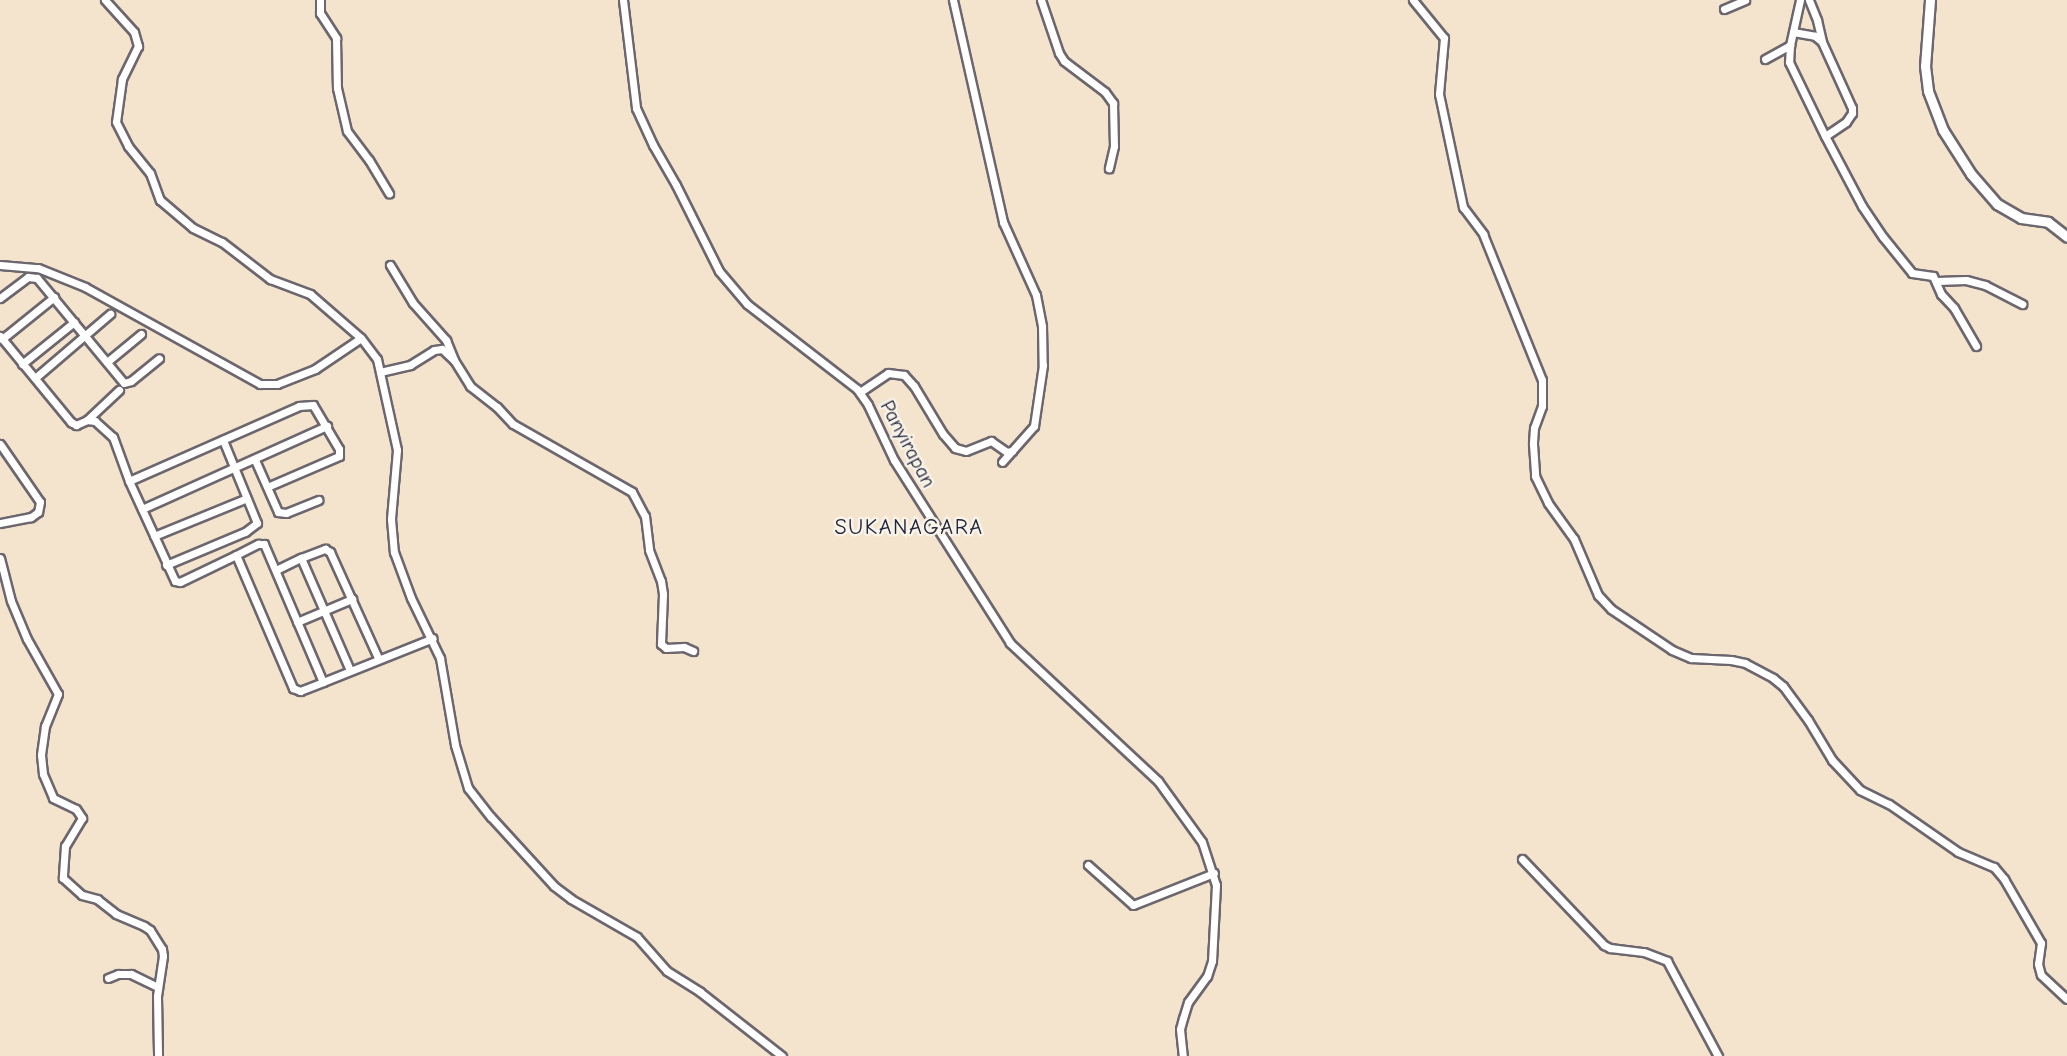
<!DOCTYPE html>
<html>
<head>
<meta charset="utf-8">
<style>
	body { margin:0 }
	#map { position:relative; width:2067px; height:1056px; overflow:hidden; background:#f4e4cd; font-family:"Comic Neue",sans-serif }
	div>[style] { position:absolute }
	[style*='--x'] { left:calc(var(--x)*1px); top:calc(var(--y)*1px); width:calc(var(--w)*1px); rotate:calc(var(--a)*1deg) }
	.roads { filter:drop-shadow(2px 0 #6c666e) drop-shadow(-2px 0 #6c666e) drop-shadow(0 2px #6c666e) drop-shadow(0 -2px #6c666e) }
	.minor>* { height:7px; margin:-3.5px; padding:0 3.5px; transform-origin:3.5px; border-radius:3.5px; background:#fff }
	.tertiary>* { height:9px; margin:-4.5px; padding:0 4.5px; transform-origin:4.5px; border-radius:4.5px; background:#fff }
	span { translate:-50% -50%; white-space:nowrap; text-align:center; line-height:1.15; -webkit-text-stroke:5px #f7f3e8; paint-order:stroke }
	.street-label { font-size:20px; color:#22223b }
	.quarter-label { font-size:22px; color:#22223b; letter-spacing:1.5px }
</style>
</head>
<body>
<div id="map">
	<div class="roads">
		<div class="minor">
			<i style="--x:105;--y:0;--w:43;--a:47.8"></i>
			<i style="--x:134;--y:32;--w:15;--a:74"></i>
			<i style="--x:138;--y:46;--w:37;--a:116"></i>
			<i style="--x:122;--y:79;--w:43;--a:97.9"></i>
			<i style="--x:116;--y:122;--w:27;--a:63"></i>
			<i style="--x:128;--y:146;--w:35;--a:51"></i>
			<i style="--x:150;--y:173;--w:29;--a:70"></i>
			<i style="--x:160;--y:200;--w:43;--a:40.3"></i>
			<i style="--x:193;--y:228;--w:32;--a:26"></i>
			<i style="--x:222;--y:242;--w:61;--a:37.6"></i>
			<i style="--x:270;--y:279;--w:43;--a:20.6"></i>
			<i style="--x:310;--y:294;--w:67;--a:40.8"></i>
			<i style="--x:361;--y:338;--w:26;--a:53"></i>
			<i style="--x:377;--y:359;--w:93;--a:77.6"></i>
			<i style="--x:397;--y:450;--w:69;--a:95"></i>
			<i style="--x:391;--y:519;--w:33;--a:85"></i>
			<i style="--x:394;--y:552;--w:49;--a:69.7"></i>
			<i style="--x:411;--y:598;--w:67;--a:64.2"></i>
			<i style="--x:440;--y:658;--w:88;--a:80.2"></i>
			<i style="--x:455;--y:745;--w:45;--a:73.2"></i>
			<i style="--x:468;--y:788;--w:37;--a:52"></i>
			<i style="--x:491;--y:817;--w:93;--a:47.6"></i>
			<i style="--x:554;--y:886;--w:21;--a:37"></i>
			<i style="--x:571;--y:899;--w:76;--a:29.9"></i>
			<i style="--x:637;--y:937;--w:45;--a:48.6"></i>
			<i style="--x:667;--y:971;--w:39;--a:32"></i>
			<i style="--x:700;--y:992;--w:104;--a:38"></i>
			<i style="--x:320;--y:0;--w:13;--a:90"></i>
			<i style="--x:320;--y:13;--w:30;--a:57"></i>
			<i style="--x:336;--y:38;--w:50;--a:88.9"></i>
			<i style="--x:337;--y:88;--w:44;--a:76.9"></i>
			<i style="--x:347;--y:131;--w:36;--a:53"></i>
			<i style="--x:369;--y:160;--w:39;--a:59"></i>
			<i style="--x:623;--y:0;--w:109;--a:83.1"></i>
			<i style="--x:636;--y:108;--w:41;--a:65.3"></i>
			<i style="--x:653;--y:145;--w:46;--a:60.1"></i>
			<i style="--x:676;--y:185;--w:96;--a:63.4"></i>
			<i style="--x:719;--y:271;--w:43;--a:49.7"></i>
			<i style="--x:747;--y:304;--w:139;--a:37.7"></i>
			<i style="--x:857;--y:389;--w:19;--a:55"></i>
			<i style="--x:868;--y:405;--w:61;--a:64.7"></i>
			<i style="--x:894;--y:460;--w:217;--a:57.6"></i>
			<i style="--x:1010;--y:643;--w:202;--a:43"></i>
			<i style="--x:1158;--y:781;--w:75;--a:54.2"></i>
			<i style="--x:1202;--y:842;--w:45;--a:72"></i>
			<i style="--x:1216;--y:885;--w:76;--a:93"></i>
			<i style="--x:1212;--y:961;--w:16;--a:108"></i>
			<i style="--x:1207;--y:976;--w:32;--a:126"></i>
			<i style="--x:1188;--y:1002;--w:17;--a:107"></i>
			<i style="--x:1183;--y:1018;--w:11;--a:105"></i>
			<i style="--x:1180;--y:1029;--w:27;--a:84"></i>
			<i style="--x:953;--y:0;--w:228;--a:77.3"></i>
			<i style="--x:1003;--y:222;--w:80;--a:65.7"></i>
			<i style="--x:1036;--y:295;--w:32;--a:79"></i>
			<i style="--x:1042;--y:326;--w:39;--a:89"></i>
			<i style="--x:1043;--y:365;--w:62;--a:98.4"></i>
			<i style="--x:1034;--y:426;--w:48;--a:131.6"></i>
			<i style="--x:1041;--y:0;--w:56;--a:71.2"></i>
			<i style="--x:1059;--y:53;--w:9;--a:58"></i>
			<i style="--x:1064;--y:61;--w:51;--a:37.1"></i>
			<i style="--x:1105;--y:92;--w:14;--a:54"></i>
			<i style="--x:1113;--y:103;--w:43;--a:88.7"></i>
			<i style="--x:1114;--y:146;--w:23;--a:103"></i>
			<i style="--x:1413;--y:0;--w:49;--a:50.8"></i>
			<i style="--x:1444;--y:38;--w:56;--a:95.1"></i>
			<i style="--x:1439;--y:94;--w:116;--a:78"></i>
			<i style="--x:1463;--y:207;--w:34;--a:53"></i>
			<i style="--x:1483;--y:234;--w:157;--a:68"></i>
			<i style="--x:1542;--y:380;--w:26;--a:90"></i>
			<i style="--x:1542;--y:406;--w:23;--a:110"></i>
			<i style="--x:1534;--y:428;--w:16;--a:94"></i>
			<i style="--x:1533;--y:444;--w:32;--a:86"></i>
			<i style="--x:1535;--y:476;--w:30;--a:64"></i>
			<i style="--x:1548;--y:503;--w:44;--a:54.2"></i>
			<i style="--x:1574;--y:539;--w:61;--a:66.8"></i>
			<i style="--x:1598;--y:595;--w:19;--a:47"></i>
			<i style="--x:1611;--y:609;--w:73;--a:33.9"></i>
			<i style="--x:1672;--y:650;--w:21;--a:23"></i>
			<i style="--x:1691;--y:658;--w:40;--a:2.9"></i>
			<i style="--x:1731;--y:660;--w:14;--a:12"></i>
			<i style="--x:1745;--y:663;--w:32;--a:28"></i>
			<i style="--x:1773;--y:678;--w:13;--a:39"></i>
			<i style="--x:1783;--y:686;--w:42;--a:53.7"></i>
			<i style="--x:1808;--y:720;--w:47;--a:59"></i>
			<i style="--x:1832;--y:760;--w:41;--a:47"></i>
			<i style="--x:1860;--y:790;--w:32;--a:26"></i>
			<i style="--x:1889;--y:804;--w:84;--a:34.8"></i>
			<i style="--x:1958;--y:852;--w:39;--a:23"></i>
			<i style="--x:1994;--y:867;--w:16;--a:50"></i>
			<i style="--x:2004;--y:879;--w:74;--a:60"></i>
			<i style="--x:2041;--y:943;--w:21;--a:98"></i>
			<i style="--x:2038;--y:964;--w:11;--a:75"></i>
			<i style="--x:2041;--y:975;--w:35;--a:43"></i>
			<i style="--x:1800;--y:0;--w:46;--a:102.5"></i>
			<i style="--x:1790;--y:45;--w:17;--a:93"></i>
			<i style="--x:1789;--y:62;--w:82;--a:64.1"></i>
			<i style="--x:1825;--y:136;--w:79;--a:62.1"></i>
			<i style="--x:1862;--y:206;--w:37;--a:56"></i>
			<i style="--x:1883;--y:237;--w:46;--a:51.1"></i>
			<i style="--x:1912;--y:273;--w:21;--a:8"></i>
			<i style="--x:1933;--y:276;--w:20;--a:66"></i>
			<i style="--x:1941;--y:294;--w:19;--a:47"></i>
			<i style="--x:1954;--y:308;--w:44;--a:59.9"></i>
			<i style="--x:1809;--y:0;--w:22;--a:68"></i>
			<i style="--x:1817;--y:20;--w:23;--a:77"></i>
			<i style="--x:1822;--y:42;--w:72;--a:65.6"></i>
			<i style="--x:1852;--y:108;--w:5;--a:90"></i>
			<i style="--x:1852;--y:113;--w:11;--a:124"></i>
			<i style="--x:1846;--y:122;--w:25;--a:146"></i>
			<i style="--x:1724;--y:9;--w:23;--a:-23"></i>
			<i style="--x:1793;--y:32;--w:22;--a:10"></i>
			<i style="--x:1815;--y:36;--w:8;--a:40"></i>
			<i style="--x:1765;--y:59;--w:29;--a:-29"></i>
			<i style="--x:0;--y:265;--w:38;--a:5"></i>
			<i style="--x:38;--y:268;--w:51;--a:22"></i>
			<i style="--x:85;--y:287;--w:200;--a:29"></i>
			<i style="--x:260;--y:384;--w:17;--a:0"></i>
			<i style="--x:277;--y:384;--w:41;--a:-21.5"></i>
			<i style="--x:315;--y:369;--w:55;--a:-34"></i>
			<i style="--x:390;--y:265;--w:44;--a:58.8"></i>
			<i style="--x:413;--y:303;--w:50;--a:48.3"></i>
			<i style="--x:446;--y:340;--w:22;--a:68"></i>
			<i style="--x:1937;--y:281;--w:29;--a:-2"></i>
			<i style="--x:1966;--y:280;--w:20;--a:15"></i>
			<i style="--x:1985;--y:285;--w:42;--a:27.2"></i>
			<i style="--x:0;--y:298;--w:35;--a:-37"></i>
			<i style="--x:28;--y:277;--w:9;--a:6"></i>
			<i style="--x:37;--y:278;--w:136;--a:50.4"></i>
			<i style="--x:124;--y:383;--w:7;--a:-16"></i>
			<i style="--x:131;--y:381;--w:36;--a:-39"></i>
			<i style="--x:0;--y:336;--w:112;--a:50.5"></i>
			<i style="--x:71;--y:422;--w:6;--a:31"></i>
			<i style="--x:76;--y:425;--w:12;--a:-24"></i>
			<i style="--x:87;--y:420;--w:8;--a:7"></i>
			<i style="--x:95;--y:421;--w:24;--a:42"></i>
			<i style="--x:113;--y:437;--w:47;--a:70"></i>
			<i style="--x:129;--y:481;--w:110;--a:65.3"></i>
			<i style="--x:175;--y:581;--w:5;--a:11"></i>
			<i style="--x:180;--y:582;--w:62;--a:-25.7"></i>
			<i style="--x:236;--y:555;--w:145;--a:66.8"></i>
			<i style="--x:293;--y:688;--w:8;--a:23"></i>
			<i style="--x:300;--y:691;--w:25;--a:-21"></i>
			<i style="--x:2;--y:339;--w:67;--a:-38.9"></i>
			<i style="--x:107;--y:362;--w:44;--a:-39.5"></i>
			<i style="--x:22;--y:364;--w:67;--a:-38.9"></i>
			<i style="--x:380;--y:372;--w:31;--a:-13"></i>
			<i style="--x:410;--y:365;--w:28;--a:-32"></i>
			<i style="--x:434;--y:350;--w:8;--a:-7"></i>
			<i style="--x:442;--y:349;--w:16;--a:43"></i>
			<i style="--x:454;--y:360;--w:31;--a:58"></i>
			<i style="--x:470;--y:386;--w:34;--a:38"></i>
			<i style="--x:497;--y:407;--w:23;--a:47"></i>
			<i style="--x:513;--y:424;--w:137;--a:29.7"></i>
			<i style="--x:632;--y:492;--w:27;--a:62"></i>
			<i style="--x:645;--y:516;--w:34;--a:83"></i>
			<i style="--x:649;--y:550;--w:33;--a:69"></i>
			<i style="--x:661;--y:581;--w:13;--a:81"></i>
			<i style="--x:663;--y:594;--w:50;--a:92.3"></i>
			<i style="--x:661;--y:644;--w:6;--a:39"></i>
			<i style="--x:666;--y:648;--w:18;--a:-3"></i>
			<i style="--x:684;--y:647;--w:10;--a:24"></i>
			<i style="--x:35;--y:378;--w:99;--a:-40.5"></i>
			<i style="--x:860;--y:392;--w:34;--a:-34"></i>
			<i style="--x:888;--y:373;--w:16;--a:7"></i>
			<i style="--x:904;--y:375;--w:15;--a:48"></i>
			<i style="--x:914;--y:386;--w:56;--a:58.9"></i>
			<i style="--x:943;--y:434;--w:18;--a:49"></i>
			<i style="--x:955;--y:448;--w:11;--a:15"></i>
			<i style="--x:966;--y:451;--w:27;--a:-22"></i>
			<i style="--x:991;--y:441;--w:19;--a:35"></i>
			<i style="--x:1007;--y:452;--w:5;--a:-11"></i>
			<i style="--x:87;--y:420;--w:44;--a:-43.2"></i>
			<i style="--x:0;--y:444;--w:70;--a:55.4"></i>
			<i style="--x:40;--y:502;--w:10;--a:101"></i>
			<i style="--x:38;--y:512;--w:9;--a:144"></i>
			<i style="--x:31;--y:517;--w:32;--a:169"></i>
			<i style="--x:255;--y:460;--w:57;--a:66.1"></i>
			<i style="--x:278;--y:512;--w:8;--a:7"></i>
			<i style="--x:286;--y:513;--w:35;--a:-22"></i>
			<i style="--x:129;--y:481;--w:186;--a:-23.8"></i>
			<i style="--x:299;--y:406;--w:14;--a:-4"></i>
			<i style="--x:313;--y:405;--w:51;--a:59.4"></i>
			<i style="--x:339;--y:449;--w:7;--a:90"></i>
			<i style="--x:339;--y:456;--w:78;--a:156.7"></i>
			<i style="--x:142;--y:509;--w:203;--a:-24.2"></i>
			<i style="--x:154;--y:536;--w:100;--a:-22.2"></i>
			<i style="--x:236;--y:555;--w:25;--a:-27"></i>
			<i style="--x:258;--y:544;--w:6;--a:0"></i>
			<i style="--x:264;--y:544;--w:150;--a:66.9"></i>
			<i style="--x:323;--y:682;--w:118;--a:-21.8"></i>
			<i style="--x:0;--y:558;--w:44;--a:75.7"></i>
			<i style="--x:11;--y:601;--w:41;--a:67.2"></i>
			<i style="--x:27;--y:639;--w:63;--a:60.6"></i>
			<i style="--x:58;--y:694;--w:35;--a:112"></i>
			<i style="--x:45;--y:726;--w:29;--a:98"></i>
			<i style="--x:41;--y:755;--w:19;--a:84"></i>
			<i style="--x:43;--y:774;--w:26;--a:67"></i>
			<i style="--x:53;--y:798;--w:25;--a:26"></i>
			<i style="--x:76;--y:809;--w:11;--a:56"></i>
			<i style="--x:82;--y:818;--w:33;--a:121"></i>
			<i style="--x:65;--y:846;--w:32;--a:94"></i>
			<i style="--x:63;--y:878;--w:25;--a:42"></i>
			<i style="--x:82;--y:895;--w:16;--a:15"></i>
			<i style="--x:97;--y:899;--w:24;--a:38"></i>
			<i style="--x:116;--y:914;--w:30;--a:23"></i>
			<i style="--x:144;--y:926;--w:7;--a:34"></i>
			<i style="--x:150;--y:930;--w:22;--a:58"></i>
			<i style="--x:162;--y:949;--w:7;--a:82"></i>
			<i style="--x:163;--y:956;--w:40;--a:98.5"></i>
			<i style="--x:157;--y:996;--w:60;--a:89"></i>
			<i style="--x:301;--y:558;--w:26;--a:-21"></i>
			<i style="--x:325;--y:549;--w:6;--a:31"></i>
			<i style="--x:330;--y:552;--w:116;--a:65.6"></i>
			<i style="--x:166;--y:565;--w:86;--a:-22.7"></i>
			<i style="--x:245;--y:532;--w:15;--a:-37"></i>
			<i style="--x:257;--y:523;--w:90;--a:-112.3"></i>
			<i style="--x:276;--y:570;--w:28;--a:-26"></i>
			<i style="--x:301;--y:558;--w:122;--a:66.4"></i>
			<i style="--x:297;--y:622;--w:60;--a:-22.7"></i>
			<i style="--x:1522;--y:859;--w:119;--a:46.4"></i>
			<i style="--x:1604;--y:945;--w:7;--a:27"></i>
			<i style="--x:1610;--y:948;--w:34;--a:7"></i>
			<i style="--x:1644;--y:952;--w:25;--a:21"></i>
			<i style="--x:1667;--y:961;--w:108;--a:61.8"></i>
			<i style="--x:1088;--y:865;--w:60;--a:41.6"></i>
			<i style="--x:1133;--y:905;--w:87;--a:-21.6"></i>
			<i style="--x:108;--y:978;--w:11;--a:-22"></i>
			<i style="--x:118;--y:974;--w:13;--a:0"></i>
			<i style="--x:131;--y:974;--w:30;--a:26"></i>
		</div>
		<div class="tertiary">
			<i style="--x:1930;--y:0;--w:66;--a:94.3"></i>
			<i style="--x:1925;--y:66;--w:25;--a:83"></i>
			<i style="--x:1928;--y:91;--w:42;--a:69"></i>
			<i style="--x:1943;--y:130;--w:52;--a:57.5"></i>
			<i style="--x:1971;--y:174;--w:40;--a:49"></i>
			<i style="--x:1997;--y:204;--w:28;--a:30"></i>
			<i style="--x:2021;--y:218;--w:27;--a:8"></i>
			<i style="--x:2048;--y:222;--w:24;--a:38"></i>
		</div>
	</div>
	<div class="street-label">
		<span style="left:908px;top:444px;rotate:62deg">Panyirapan</span>
	</div>
	<div class="quarter-label">
		<span style="left:909px;top:528px">SUKANAGARA</span>
	</div>
</div>
</body>
</html>
